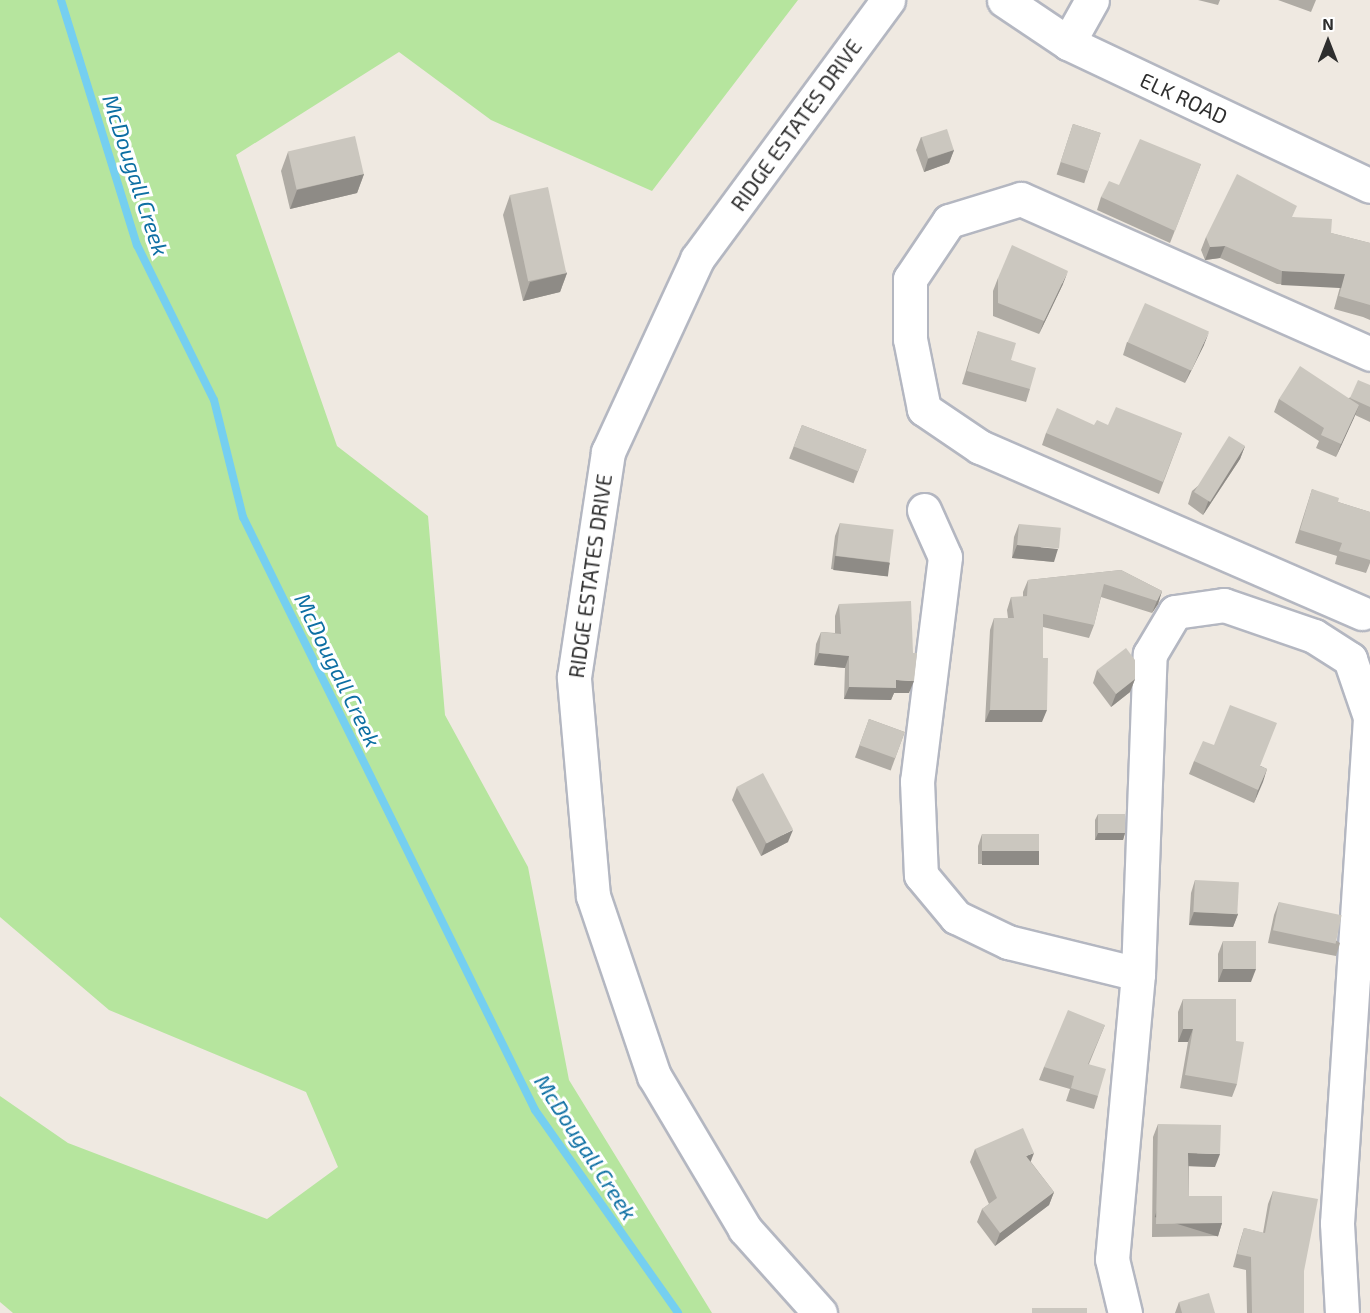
<!DOCTYPE html>
<html>
<head>
<meta charset="utf-8">
<style>
	body { margin:0 }
	#map { position:relative; width:1370px; height:1313px; overflow:hidden; background:#efe9e1; font-family:"Exo 2",sans-serif }
	div>[style] { position:absolute }
	[style*='--x'] { left:calc(var(--x)*1px); top:calc(var(--y)*1px); width:calc(var(--w)*1px); rotate:calc(var(--a)*1deg) }
	.green>* { inset:0; background:#b6e59e }
	.stream>* { height:8px; margin:-4px; padding:0 4px; transform-origin:4px; border-radius:4px; background:#75cff0 }
	.roads { filter:drop-shadow(2px 0 #b4b7c1) drop-shadow(-2px 0 #b4b7c1) drop-shadow(0 2px #b4b7c1) drop-shadow(0 -2px #b4b7c1) }
	.minor>* { height:33px; margin:-16.5px; padding:0 16.5px; transform-origin:16.5px; border-radius:16.5px; background:#fff }
	.wall>* { inset:0; background:#afaba4; transform-origin:0 0 }
	.shaded-wall>* { inset:0; background:#8e8b86; transform-origin:0 0 }
	.building>* { inset:0; background:#cbc7bf; transform-origin:0 0 }
	span { translate:-50% -50%; white-space:nowrap; text-align:center; line-height:1.15; -webkit-text-stroke:6px #fff; paint-order:stroke }
	.street-label { font-size:21px; color:#2e2e2e }
	.water-label { font-size:22px; color:#0d6fa3; font-style:italic }
	.north { position:absolute; left:1298px; top:12px; width:60px; height:60px; -webkit-text-stroke:4px #fff; paint-order:stroke; rotate:0deg; font-size:16px; font-weight:700; line-height:24px; text-align:center; color:#2e2e2e }
	.north::after { content:''; display:block; margin:auto; width:21px; height:27px; background:#2e2e2e; clip-path:polygon(50% 0,100% 100%,50% 72%,0 100%) }
</style>
</head>
<body>
<div id="map">
	<div class="green">
		<i style="clip-path:polygon(0 0,798px 0,652px 191px,491px 120px,399px 52px,236px 155px,337px 446px,428px 516px,445px 715px,528px 867px,569px 1080px,712px 1313px,13px 1313px,0 1302px,0 1096px,68px 1143px,267px 1219px,338px 1167px,306px 1092px,109px 1010px,0 917px)"></i>
	</div>
	<div class="stream">
		<i style="--x:61;--y:0;--w:257;--a:72.8"></i>
		<i style="--x:137;--y:245;--w:173;--a:63.6"></i>
		<i style="--x:214;--y:400;--w:121;--a:76.1"></i>
		<i style="--x:243;--y:517;--w:661;--a:63.78"></i>
		<i style="--x:535;--y:1110;--w:248;--a:54.8"></i>
	</div>
	<div class="roads">
		<div class="minor">
			<i style="--x:1004;--y:0;--w:77;--a:33.9"></i>
			<i style="--x:1068;--y:43;--w:334;--a:25.3"></i>
			<i style="--x:1068;--y:43;--w:49;--a:-60.8"></i>
			<i style="--x:924;--y:510;--w:51;--a:65.9"></i>
			<i style="--x:945;--y:557;--w:226;--a:97.1"></i>
			<i style="--x:917;--y:781;--w:94;--a:87.6"></i>
			<i style="--x:921;--y:875;--w:55;--a:50.2"></i>
			<i style="--x:956;--y:917;--w:58;--a:25.7"></i>
			<i style="--x:1008;--y:942;--w:134;--a:13.8"></i>
			<i style="--x:1138;--y:974;--w:286;--a:95.2"></i>
			<i style="--x:1112;--y:1259;--w:56;--a:76.5"></i>
			<i style="--x:1362;--y:613;--w:417;--a:-156.5"></i>
			<i style="--x:980;--y:447;--w:68;--a:-145.8"></i>
			<i style="--x:924;--y:409;--w:71;--a:-101.3"></i>
			<i style="--x:910;--y:339;--w:60;--a:-90"></i>
			<i style="--x:910;--y:279;--w:70;--a:-56.1"></i>
			<i style="--x:949;--y:221;--w:75;--a:-17"></i>
			<i style="--x:1021;--y:199;--w:382;--a:23.9"></i>
			<i style="--x:1138;--y:974;--w:320;--a:-87.9"></i>
			<i style="--x:1150;--y:654;--w:49;--a:-59.2"></i>
			<i style="--x:1175;--y:612;--w:49;--a:-8.1"></i>
			<i style="--x:1224;--y:605;--w:95;--a:19"></i>
			<i style="--x:1314;--y:636;--w:43;--a:32.6"></i>
			<i style="--x:1350;--y:659;--w:61;--a:71"></i>
			<i style="--x:820;--y:1313;--w:113;--a:-131.8"></i>
			<i style="--x:745;--y:1229;--w:178;--a:-120.7"></i>
			<i style="--x:654;--y:1076;--w:190;--a:-108.7"></i>
			<i style="--x:593;--y:896;--w:220;--a:-95"></i>
			<i style="--x:574;--y:677;--w:228;--a:-81.4"></i>
			<i style="--x:608;--y:452;--w:213;--a:-65.2"></i>
			<i style="--x:697;--y:259;--w:322;--a:-53.6"></i>
			<i style="--x:1342;--y:1313;--w:90;--a:-93.2"></i>
			<i style="--x:1337;--y:1223;--w:506;--a:-86.26"></i>
		</div>
	</div>
	<div class="wall">
		<i style="clip-path:polygon(1198px 0,1220px 0,1218px 5px)"></i>
		<i style="clip-path:polygon(1278px 0,1316px 0,1311px 12px)"></i>
		<i style="left:1073px;top:124px;width:29px;height:53px;rotate:18deg"></i>
		<i style="clip-path:polygon(921px 137px,954px 150px,949px 163px,924px 172px,916px 150px)"></i>
		<i style="clip-path:polygon(288px 152px,364px 174px,357px 193px,290px 209px,281px 171px)"></i>
		<i style="clip-path:polygon(1201px 164px,1170px 243px,1097px 210px,1101px 197px,1119px 185px)"></i>
		<i style="clip-path:polygon(510px 195px,567px 273px,560px 292px,523px 301px,503px 215px)"></i>
		<i style="clip-path:polygon(1293px 217px,1331px 233px,1370px 243px,1370px 320px,1363px 317px,1334px 309px,1340px 287px,1277px 284px,1220px 258px,1205px 260px,1201px 250px,1206px 237px)"></i>
		<i style="clip-path:polygon(998px 278px,1063px 284px,1039px 334px,993px 316px,993px 291px)"></i>
		<i style="clip-path:polygon(978px 331px,1011px 360px,1030px 389px,1026px 402px,962px 384px)"></i>
		<i style="clip-path:polygon(1127px 342px,1204px 345px,1185px 383px,1123px 355px)"></i>
		<i style="clip-path:polygon(1370px 385px,1370px 422px,1355px 415px,1336px 457px,1316px 448px,1319px 441px,1274px 412px,1279px 399px,1349px 398px)"></i>
		<i style="left:802px;top:425px;width:69px;height:36px;rotate:21deg"></i>
		<i style="clip-path:polygon(1094px 425px,1108px 425px,1182px 433px,1159px 494px,1042px 445px,1046px 433px)"></i>
		<i style="clip-path:polygon(1245px 446px,1240px 459px,1203px 515px,1188px 504px,1192px 491px)"></i>
		<i style="clip-path:polygon(1312px 489px,1338px 502px,1370px 512px,1370px 563px,1366px 573px,1335px 564px,1337px 556px,1295px 543px)"></i>
		<i style="clip-path:polygon(840px 523px,890px 563px,885px 576px,831px 569px,835px 536px)"></i>
		<i style="clip-path:polygon(1019px 524px,1054px 562px,1012px 558px,1014px 537px)"></i>
		<i style="clip-path:polygon(1121px 570px,1162px 591px,1158px 604px,1152px 613px,1101px 597px,1094px 625px,1089px 638px,1043px 627px,1042px 722px,985px 722px,990px 630px,994px 618px,1008px 618px,1007px 610px,1011px 597px,1023px 597px,1023px 592px,1028px 580px)"></i>
		<i style="clip-path:polygon(839px 604px,909px 693px,894px 693px,891px 700px,844px 699px,845px 668px,814px 665px,816px 644px,821px 632px,835px 633px,835px 616px)"></i>
		<i style="clip-path:polygon(1097px 670px,1135px 679px,1130px 692px,1111px 707px,1093px 683px)"></i>
		<i style="left:869px;top:719px;width:38px;height:41px;rotate:20deg"></i>
		<i style="clip-path:polygon(1194px 761px,1261px 766px,1267px 769px,1254px 803px,1189px 774px)"></i>
		<i style="clip-path:polygon(737px 787px,788px 842px,761px 856px,732px 800px)"></i>
		<i style="clip-path:polygon(1098px 814px,1125px 833px,1123px 840px,1095px 840px,1095px 820px)"></i>
		<i style="clip-path:polygon(982px 834px,1035px 864px,978px 864px,978px 846px)"></i>
		<i style="clip-path:polygon(1195px 880px,1238px 914px,1233px 927px,1189px 925px,1191px 893px)"></i>
		<i style="clip-path:polygon(1279px 902px,1340px 943px,1336px 956px,1268px 943px,1274px 915px)"></i>
		<i style="clip-path:polygon(1223px 941px,1251px 982px,1218px 982px,1218px 954px)"></i>
		<i style="clip-path:polygon(1183px 999px,1237px 1084px,1232px 1097px,1180px 1088px,1188px 1042px,1178px 1042px,1178px 1012px)"></i>
		<i style="clip-path:polygon(1105px 1025px,1089px 1064px,1098px 1096px,1094px 1109px,1066px 1101px,1070px 1089px,1039px 1080px,1044px 1067px)"></i>
		<i style="clip-path:polygon(1158px 1124px,1215px 1167px,1189px 1166px,1189px 1196px,1222px 1223px,1218px 1236px,1152px 1237px,1153px 1137px)"></i>
		<i style="clip-path:polygon(975px 1149px,1031px 1162px,1054px 1192px,1049px 1205px,995px 1246px,977px 1222px,982px 1209px,989px 1204px,970px 1162px)"></i>
		<i style="clip-path:polygon(1273px 1191px,1304px 1271px,1304px 1313px,1247px 1313px,1246px 1270px,1233px 1267px,1240px 1241px,1244px 1228px,1263px 1233px,1268px 1204px)"></i>
		<i style="clip-path:polygon(1179px 1302px,1215px 1313px,1175px 1313px)"></i>
	</div>
	<div class="shaded-wall">
		<i style="clip-path:polygon(954px 150px,949px 163px,924px 172px,928px 159px)"></i>
		<i style="clip-path:polygon(364px 174px,357px 193px,290px 209px,297px 190px)"></i>
		<i style="clip-path:polygon(1225px 246px,1220px 258px,1205px 260px,1210px 247px)"></i>
		<i style="clip-path:polygon(1068px 271px,1063px 284px,1039px 334px,1044px 321px)"></i>
		<i style="left:1282px;top:271px;width:63px;height:14px;rotate:3deg"></i>
		<i style="clip-path:polygon(567px 273px,560px 292px,523px 301px,530px 282px)"></i>
		<i style="clip-path:polygon(1209px 332px,1204px 345px,1185px 383px,1190px 371px)"></i>
		<i style="clip-path:polygon(1359px 405px,1354px 418px,1336px 457px,1341px 444px)"></i>
		<i style="clip-path:polygon(1245px 446px,1240px 459px,1203px 515px,1208px 502px)"></i>
		<i style="clip-path:polygon(1017px 545px,1058px 549px,1054px 562px,1012px 558px)"></i>
		<i style="left:835px;top:556px;width:55px;height:14px;rotate:7deg"></i>
		<i style="clip-path:polygon(1162px 591px,1158px 604px,1152px 613px,1157px 601px)"></i>
		<i style="clip-path:polygon(819px 653px,849px 656px,845px 668px,814px 665px)"></i>
		<i style="clip-path:polygon(1135px 679px,1130px 692px,1111px 707px,1116px 694px)"></i>
		<i style="clip-path:polygon(896px 680px,914px 681px,909px 693px,894px 693px,891px 700px,844px 699px,849px 687px)"></i>
		<i style="clip-path:polygon(990px 710px,1047px 710px,1042px 722px,985px 722px)"></i>
		<i style="clip-path:polygon(1267px 769px,1263px 782px,1254px 803px,1258px 790px)"></i>
		<i style="clip-path:polygon(793px 830px,788px 842px,761px 856px,766px 843px)"></i>
		<i style="clip-path:polygon(1098px 833px,1125px 833px,1123px 840px,1095px 840px)"></i>
		<i style="left:982px;top:851px;width:57px;height:14px"></i>
		<i style="clip-path:polygon(1194px 912px,1238px 914px,1233px 927px,1189px 925px)"></i>
		<i style="clip-path:polygon(1223px 969px,1256px 969px,1251px 982px,1218px 982px)"></i>
		<i style="clip-path:polygon(1183px 1029px,1193px 1029px,1188px 1042px,1178px 1042px)"></i>
		<i style="clip-path:polygon(1034px 1153px,1029px 1166px,1026px 1156px)"></i>
		<i style="clip-path:polygon(1188px 1153px,1220px 1154px,1215px 1167px,1184px 1166px)"></i>
		<i style="clip-path:polygon(1054px 1192px,1049px 1205px,995px 1246px,1000px 1233px)"></i>
		<i style="left:1222px;top:1223px;width:14px;height:66px;rotate:107deg"></i>
	</div>
	<div class="building">
		<i style="left:1073px;top:124px;width:29px;height:40px;rotate:18deg"></i>
		<i style="left:947px;top:129px;width:22px;height:27px;rotate:72deg"></i>
		<i style="left:355px;top:136px;width:39px;height:69px;rotate:77deg"></i>
		<i style="clip-path:polygon(1140px 139px,1201px 164px,1175px 231px,1101px 197px,1109px 181px,1119px 185px)"></i>
		<i style="clip-path:polygon(1237px 174px,1297px 206px,1292px 217px,1332px 219px,1331px 233px,1370px 243px,1370px 305px,1339px 296px,1345px 274px,1282px 271px,1225px 246px,1210px 247px,1206px 237px)"></i>
		<i style="left:548px;top:187px;width:88px;height:39px;rotate:78deg"></i>
		<i style="clip-path:polygon(1012px 245px,1068px 271px,1044px 321px,998px 303px,998px 278px)"></i>
		<i style="left:1145px;top:303px;width:70px;height:43px;rotate:24deg"></i>
		<i style="clip-path:polygon(978px 331px,1016px 343px,1011px 360px,1036px 368px,1030px 389px,967px 371px)"></i>
		<i style="clip-path:polygon(1300px 366px,1359px 405px,1341px 444px,1321px 435px,1324px 428px,1279px 399px)"></i>
		<i style="clip-path:polygon(1358px 380px,1370px 385px,1370px 407px,1350px 398px)"></i>
		<i style="clip-path:polygon(1116px 407px,1182px 433px,1163px 482px,1046px 433px,1057px 408px,1094px 425px,1097px 420px,1108px 425px)"></i>
		<i style="left:802px;top:425px;width:69px;height:23px;rotate:21deg"></i>
		<i style="left:1229px;top:436px;width:19px;height:66px;rotate:32deg"></i>
		<i style="clip-path:polygon(1312px 489px,1339px 498px,1338px 502px,1370px 512px,1370px 560px,1339px 551px,1342px 543px,1300px 530px)"></i>
		<i style="left:840px;top:523px;width:54px;height:33px;rotate:7deg"></i>
		<i style="left:1019px;top:524px;width:42px;height:21px;rotate:5deg"></i>
		<i style="clip-path:polygon(1121px 570px,1162px 591px,1157px 601px,1104px 584px,1094px 625px,1043px 614px,1043px 658px,1048px 658px,1047px 710px,990px 710px,994px 618px,1014px 618px,1011px 597px,1027px 596px,1028px 580px)"></i>
		<i style="clip-path:polygon(911px 601px,913px 653px,917px 653px,914px 681px,896px 680px,896px 688px,849px 687px,849px 656px,819px 653px,821px 632px,841px 634px,839px 604px)"></i>
		<i style="clip-path:polygon(1126px 648px,1135px 660px,1135px 679px,1116px 694px,1097px 670px)"></i>
		<i style="clip-path:polygon(1230px 705px,1277px 723px,1260px 766px,1267px 769px,1258px 790px,1194px 761px,1203px 741px,1214px 745px)"></i>
		<i style="left:869px;top:719px;width:38px;height:28px;rotate:20deg"></i>
		<i style="left:763px;top:773px;width:64px;height:30px;rotate:62deg"></i>
		<i style="left:1098px;top:814px;width:27px;height:19px"></i>
		<i style="left:982px;top:834px;width:57px;height:17px"></i>
		<i style="left:1195px;top:880px;width:44px;height:32px;rotate:3deg"></i>
		<i style="left:1279px;top:902px;width:64px;height:29px;rotate:12deg"></i>
		<i style="left:1223px;top:941px;width:33px;height:28px"></i>
		<i style="clip-path:polygon(1183px 999px,1236px 999px,1236px 1041px,1244px 1042px,1237px 1084px,1185px 1075px,1193px 1029px,1183px 1029px)"></i>
		<i style="clip-path:polygon(1068px 1010px,1105px 1025px,1088px 1064px,1106px 1069px,1098px 1096px,1071px 1088px,1074px 1076px,1044px 1067px)"></i>
		<i style="clip-path:polygon(1158px 1124px,1221px 1125px,1220px 1154px,1188px 1153px,1189px 1196px,1222px 1196px,1222px 1223px,1156px 1224px)"></i>
		<i style="clip-path:polygon(1023px 1128px,1034px 1153px,1026px 1156px,1054px 1192px,1000px 1233px,982px 1209px,997px 1198px,975px 1149px)"></i>
		<i style="clip-path:polygon(1273px 1191px,1318px 1199px,1304px 1271px,1304px 1313px,1252px 1313px,1251px 1257px,1237px 1254px,1244px 1228px,1265px 1233px)"></i>
		<i style="clip-path:polygon(1209px 1293px,1215px 1313px,1182px 1313px,1179px 1302px)"></i>
		<i style="left:1032px;top:1308px;width:55px;height:5px"></i>
	</div>
	<div class="street-label">
		<span style="left:1184px;top:98px;rotate:25deg">ELK ROAD</span>
		<span style="left:796px;top:125px;rotate:-54deg">RIDGE ESTATES DRIVE</span>
		<span style="left:590px;top:576px;rotate:-82deg">RIDGE ESTATES DRIVE</span>
	</div>
	<div class="water-label">
		<span style="left:136px;top:175px;rotate:72deg">McDougall Creek</span>
		<span style="left:338px;top:670px;rotate:64deg">McDougall Creek</span>
		<span style="left:586px;top:1147px;rotate:57deg">McDougall Creek</span>
	</div>
	<div class="north">N</div>
</div>
</body>
</html>
